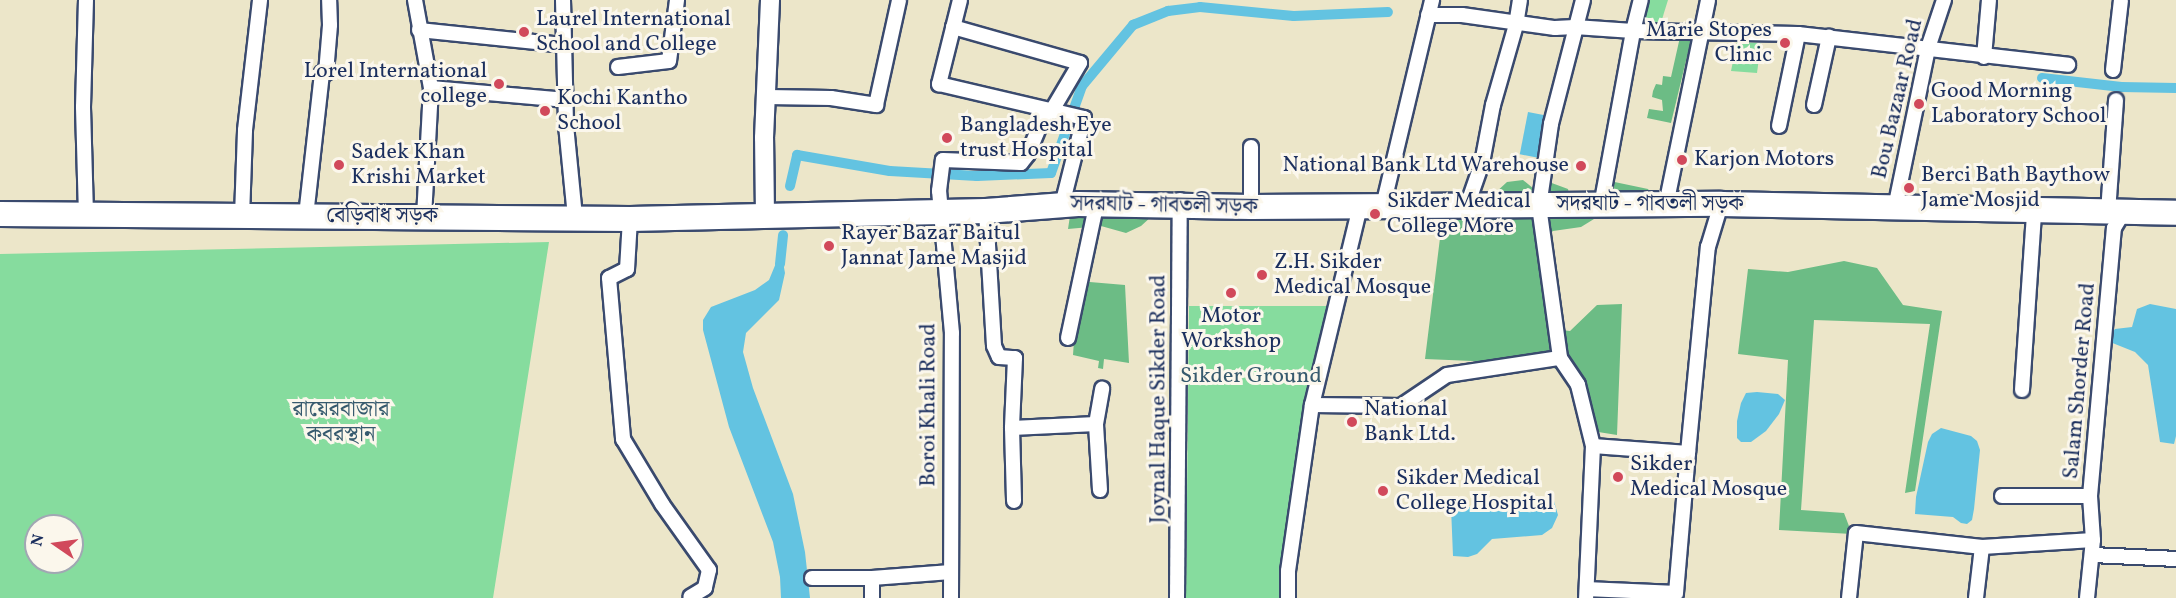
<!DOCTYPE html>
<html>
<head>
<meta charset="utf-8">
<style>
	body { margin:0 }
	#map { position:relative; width:2176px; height:598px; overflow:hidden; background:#ece6c9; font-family:Vollkorn,"Noto Serif Bengali",serif }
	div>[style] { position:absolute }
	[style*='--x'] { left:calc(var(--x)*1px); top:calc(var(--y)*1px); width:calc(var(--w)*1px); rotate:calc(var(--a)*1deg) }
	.green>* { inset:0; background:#86dc9e }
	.forest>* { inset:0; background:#6cbc85 }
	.water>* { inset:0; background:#63c3e1; transform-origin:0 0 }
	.canal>* { height:10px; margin:-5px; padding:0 5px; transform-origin:5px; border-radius:5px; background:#63c3e1 }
	.roads { filter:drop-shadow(2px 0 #3a4a6e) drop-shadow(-2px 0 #3a4a6e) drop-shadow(0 2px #3a4a6e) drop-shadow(0 -2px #3a4a6e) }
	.street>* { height:14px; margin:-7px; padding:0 7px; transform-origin:7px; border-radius:7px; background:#fff }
	.secondary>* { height:18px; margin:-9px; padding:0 9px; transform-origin:9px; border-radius:9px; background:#fff }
	.highway>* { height:24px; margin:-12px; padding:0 12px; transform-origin:12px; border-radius:12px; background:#fff }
	.dots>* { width:16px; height:16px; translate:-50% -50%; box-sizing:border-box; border:3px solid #fbf7ec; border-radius:50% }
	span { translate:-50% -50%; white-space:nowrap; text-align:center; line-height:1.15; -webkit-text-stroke:6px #fbf7ec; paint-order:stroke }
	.poi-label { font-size:22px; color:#1b2f5e }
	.left { translate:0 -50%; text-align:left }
	.right { translate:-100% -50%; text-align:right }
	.street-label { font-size:22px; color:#1b2f5e }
	.park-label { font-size:22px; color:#365a6e }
	.north { position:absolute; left:24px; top:514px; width:60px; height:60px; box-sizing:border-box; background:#fbf7ec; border:2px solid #a1a7b3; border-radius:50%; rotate:283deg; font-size:16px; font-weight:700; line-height:24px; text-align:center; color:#1b2f5e }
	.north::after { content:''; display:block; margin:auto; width:21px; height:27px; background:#d1495b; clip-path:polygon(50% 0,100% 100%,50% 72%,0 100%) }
</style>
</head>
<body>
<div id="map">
	<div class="green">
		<i style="clip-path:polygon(1643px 0,1668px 0,1659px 29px,1636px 27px)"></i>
		<i style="clip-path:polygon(1737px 42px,1761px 43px,1757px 73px,1731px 71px)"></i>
		<i style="clip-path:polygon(evenodd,549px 242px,493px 598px,0 598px,0 254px,549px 242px,36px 526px,72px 526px,72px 562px,36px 562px,36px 526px)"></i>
		<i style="clip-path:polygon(1189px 306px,1331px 306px,1285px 598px,1186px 598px)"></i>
	</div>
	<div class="forest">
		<i style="clip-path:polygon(1680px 37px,1691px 40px,1671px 123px,1647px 118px,1649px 109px,1663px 111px,1662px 100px,1652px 97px,1653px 91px,1656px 84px,1662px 85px,1663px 76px,1671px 77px)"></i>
		<i style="clip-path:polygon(1523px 180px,1534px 189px,1549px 182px,1568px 189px,1569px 194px,1494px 194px,1507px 182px)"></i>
		<i style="clip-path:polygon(1605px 180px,1648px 189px,1651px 194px,1612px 201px)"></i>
		<i style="clip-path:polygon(1163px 206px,1141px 226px,1126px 233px,1101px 226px,1068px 229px,1071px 209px)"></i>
		<i style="clip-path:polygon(1456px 218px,1594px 219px,1581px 227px,1553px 231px,1544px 238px,1552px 329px,1570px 331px,1597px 305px,1622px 304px,1617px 435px,1592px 431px,1580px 376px,1568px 374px,1544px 364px,1425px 359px,1441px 230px,1449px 221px)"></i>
		<i style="clip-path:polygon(1844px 261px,1877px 268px,1903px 305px,1942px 311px,1915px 491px,1905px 493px,1930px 324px,1814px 320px,1801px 510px,1844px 513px,1852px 534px,1779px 530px,1788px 360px,1738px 354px,1748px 269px,1788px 272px)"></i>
		<i style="clip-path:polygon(1078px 281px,1125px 285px,1129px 363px,1104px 359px,1103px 369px,1098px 368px,1099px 361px,1073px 355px)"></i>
	</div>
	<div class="water">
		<i style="left:1528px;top:112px;width:21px;height:43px;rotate:11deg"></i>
		<i style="clip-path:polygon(781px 251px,785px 273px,779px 300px,746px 333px,743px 352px,753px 388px,793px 494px,805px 552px,810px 598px,781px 598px,780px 577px,773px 542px,729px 427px,703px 330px,703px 320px,711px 307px,755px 290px,769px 280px)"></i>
		<i style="clip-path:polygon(2150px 304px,2176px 309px,2176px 436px,2174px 444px,2160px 442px,2148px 365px,2135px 352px,2110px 342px,2110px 335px,2115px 329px,2132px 327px,2137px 309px)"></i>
		<i style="clip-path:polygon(1757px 392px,1778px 394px,1785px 400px,1779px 414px,1766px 431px,1751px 442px,1741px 442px,1737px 438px,1737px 421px,1741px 403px,1746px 393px)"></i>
		<i style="clip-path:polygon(1941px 428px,1971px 436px,1977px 441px,1980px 450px,1974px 509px,1972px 520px,1967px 524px,1961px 523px,1953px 517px,1915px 514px,1916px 497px,1928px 442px,1932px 434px)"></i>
		<i style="clip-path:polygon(1485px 499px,1554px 501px,1558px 515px,1552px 528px,1542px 535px,1492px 539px,1477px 554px,1468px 557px,1453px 556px,1451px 507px,1484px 507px)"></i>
	</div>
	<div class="canal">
		<i style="--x:2042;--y:78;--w:80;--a:6.5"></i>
		<i style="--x:2121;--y:87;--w:55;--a:1"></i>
		<i style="--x:790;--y:186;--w:32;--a:-77"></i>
		<i style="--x:797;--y:155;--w:94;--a:9.8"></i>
		<i style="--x:890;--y:171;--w:87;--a:3.3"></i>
		<i style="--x:977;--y:176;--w:74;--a:-2.3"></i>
		<i style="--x:1051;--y:173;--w:92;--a:-70.4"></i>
		<i style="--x:1082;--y:86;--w:80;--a:-50.1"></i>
		<i style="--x:1133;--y:25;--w:38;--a:-22"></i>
		<i style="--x:1168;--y:11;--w:32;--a:-7"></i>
		<i style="--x:1200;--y:7;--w:94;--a:5.5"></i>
		<i style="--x:1294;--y:16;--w:94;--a:-2.4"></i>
		<i style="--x:780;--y:264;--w:29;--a:-84"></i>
	</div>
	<div class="roads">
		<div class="street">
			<i style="--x:415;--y:0;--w:89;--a:79.7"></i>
			<i style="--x:431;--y:88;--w:129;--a:93.1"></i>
			<i style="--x:563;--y:0;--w:125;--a:88.6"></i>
			<i style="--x:566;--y:125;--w:92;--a:84.4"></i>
			<i style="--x:960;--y:0;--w:87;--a:104"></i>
			<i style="--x:939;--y:84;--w:149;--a:13.2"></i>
			<i style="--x:1084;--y:118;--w:90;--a:104.2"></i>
			<i style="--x:1583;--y:0;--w:128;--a:104.5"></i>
			<i style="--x:1551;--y:124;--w:83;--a:98.3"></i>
			<i style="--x:1539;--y:206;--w:153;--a:82.1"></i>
			<i style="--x:1560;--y:358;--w:32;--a:56"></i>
			<i style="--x:1578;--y:385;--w:63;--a:76.2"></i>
			<i style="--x:1593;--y:446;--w:152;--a:92.6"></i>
			<i style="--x:1428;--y:15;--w:34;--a:0"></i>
			<i style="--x:1462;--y:15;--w:94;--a:8"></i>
			<i style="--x:1555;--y:28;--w:20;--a:-3"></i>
			<i style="--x:1575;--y:27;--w:58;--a:3.9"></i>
			<i style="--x:1633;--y:31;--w:165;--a:1"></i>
			<i style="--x:1798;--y:34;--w:272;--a:6.5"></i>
			<i style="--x:953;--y:27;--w:132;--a:15.8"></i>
			<i style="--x:1080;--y:63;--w:57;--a:120.6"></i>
			<i style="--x:419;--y:30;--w:147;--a:5.9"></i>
			<i style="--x:1984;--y:57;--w:57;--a:-85"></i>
			<i style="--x:618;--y:67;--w:51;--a:-6.7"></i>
			<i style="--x:669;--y:61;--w:62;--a:-82.5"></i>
			<i style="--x:2113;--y:70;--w:70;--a:-83.5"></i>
			<i style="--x:431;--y:88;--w:136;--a:5.1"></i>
			<i style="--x:767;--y:97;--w:64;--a:0.9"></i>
			<i style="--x:831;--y:98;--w:46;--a:8.8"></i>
			<i style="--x:876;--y:105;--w:107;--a:-77.6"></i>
			<i style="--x:1814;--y:105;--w:70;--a:-77.6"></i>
			<i style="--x:1779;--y:126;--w:94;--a:-78.3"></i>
			<i style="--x:1666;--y:205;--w:209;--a:-78.4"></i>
			<i style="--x:1383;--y:206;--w:212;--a:-76.6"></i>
			<i style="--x:1467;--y:206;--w:46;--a:-70.8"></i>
			<i style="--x:1482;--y:163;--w:59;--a:-79.3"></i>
			<i style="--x:1493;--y:105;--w:83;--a:-74"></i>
			<i style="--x:1516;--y:25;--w:25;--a:-81"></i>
			<i style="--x:1601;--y:206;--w:178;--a:-79.6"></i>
			<i style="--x:1633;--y:31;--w:32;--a:-76"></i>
			<i style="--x:1251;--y:207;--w:60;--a:-90"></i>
			<i style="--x:1895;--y:208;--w:163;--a:-78.3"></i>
			<i style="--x:1928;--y:48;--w:51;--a:-71.6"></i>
			<i style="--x:986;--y:211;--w:135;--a:86.6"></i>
			<i style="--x:994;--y:346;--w:12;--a:66"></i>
			<i style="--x:999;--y:357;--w:16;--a:4"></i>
			<i style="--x:1015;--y:358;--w:70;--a:92.5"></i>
			<i style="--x:1012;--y:428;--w:73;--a:88.4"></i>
			<i style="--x:2108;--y:212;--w:112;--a:-85.9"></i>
			<i style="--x:86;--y:215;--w:108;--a:-91.6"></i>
			<i style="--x:83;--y:107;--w:107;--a:-88.4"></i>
			<i style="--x:306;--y:216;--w:144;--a:-83.6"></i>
			<i style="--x:322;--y:73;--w:4;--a:0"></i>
			<i style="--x:326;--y:73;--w:48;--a:-85.2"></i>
			<i style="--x:330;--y:25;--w:25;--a:-92"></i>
			<i style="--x:242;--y:217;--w:87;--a:-88"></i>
			<i style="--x:245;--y:130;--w:131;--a:-83.4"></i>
			<i style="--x:630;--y:219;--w:50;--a:93.4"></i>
			<i style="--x:627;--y:269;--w:20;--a:153"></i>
			<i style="--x:609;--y:278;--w:162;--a:85"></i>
			<i style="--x:623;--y:439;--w:76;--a:59"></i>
			<i style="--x:662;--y:504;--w:81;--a:54.5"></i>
			<i style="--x:709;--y:570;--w:18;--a:103"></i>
			<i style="--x:705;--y:588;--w:17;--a:149"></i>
			<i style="--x:1068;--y:338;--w:139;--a:-78"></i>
			<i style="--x:2022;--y:390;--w:178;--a:-86.1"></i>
			<i style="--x:1312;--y:405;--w:89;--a:0.6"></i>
			<i style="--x:1401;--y:406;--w:55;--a:-34"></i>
			<i style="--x:1447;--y:375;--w:114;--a:-8.6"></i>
			<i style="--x:1012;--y:428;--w:84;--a:-2.7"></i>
			<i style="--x:1688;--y:453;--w:207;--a:-84.5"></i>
			<i style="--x:1708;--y:247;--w:45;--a:-73.2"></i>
			<i style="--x:1100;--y:490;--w:66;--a:-93.5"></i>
			<i style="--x:1096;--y:424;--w:36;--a:-80"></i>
			<i style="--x:2002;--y:496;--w:88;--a:0"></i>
			<i style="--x:2092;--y:555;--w:84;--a:2.7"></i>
			<i style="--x:812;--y:578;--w:60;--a:0"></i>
			<i style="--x:872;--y:578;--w:79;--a:-4.3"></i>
			<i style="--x:872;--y:578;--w:20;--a:90"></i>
			<i style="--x:1587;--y:589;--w:89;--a:2.6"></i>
			<i style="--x:1676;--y:593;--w:141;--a:-85.1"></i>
			<i style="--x:1688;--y:453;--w:95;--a:-175.8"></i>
			<i style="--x:951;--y:598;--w:265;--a:-89.8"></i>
			<i style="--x:952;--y:333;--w:143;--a:-95.2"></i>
			<i style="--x:939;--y:191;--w:31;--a:-83"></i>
			<i style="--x:943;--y:160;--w:78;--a:2.2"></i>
			<i style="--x:1021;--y:163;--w:11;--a:-52"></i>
			<i style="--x:1028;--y:154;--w:47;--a:-67.3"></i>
			<i style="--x:1177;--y:598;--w:398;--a:-89.6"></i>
			<i style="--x:1288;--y:598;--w:27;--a:-90"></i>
			<i style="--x:1288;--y:571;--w:168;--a:-81.8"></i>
			<i style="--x:1312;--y:405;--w:205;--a:-76.4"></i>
			<i style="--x:1849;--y:598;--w:65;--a:-83.9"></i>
			<i style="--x:1856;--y:533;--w:127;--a:6.3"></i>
			<i style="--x:1982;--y:547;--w:111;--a:-3.6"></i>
			<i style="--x:1976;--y:598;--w:51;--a:-83.3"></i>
			<i style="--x:2087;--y:598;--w:58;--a:-84.1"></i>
			<i style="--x:2093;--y:540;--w:44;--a:-93.9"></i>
			<i style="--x:2090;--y:496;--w:269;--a:-84.9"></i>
			<i style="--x:2114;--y:228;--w:17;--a:-59"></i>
		</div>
		<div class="secondary">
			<i style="--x:765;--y:216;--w:78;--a:-90.7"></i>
			<i style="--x:764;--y:138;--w:138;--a:-87.5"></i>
		</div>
		<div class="highway">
			<i style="--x:0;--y:214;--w:630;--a:0.45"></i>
			<i style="--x:630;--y:219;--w:356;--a:-1.3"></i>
			<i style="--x:986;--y:211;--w:92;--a:-4.4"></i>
			<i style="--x:1078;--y:204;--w:173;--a:1"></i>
			<i style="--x:1251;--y:207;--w:470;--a:-0.4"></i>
			<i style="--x:1721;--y:204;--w:455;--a:1.1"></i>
		</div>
	</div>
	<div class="dots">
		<i style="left:524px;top:32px;background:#d1495b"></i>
		<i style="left:1785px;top:43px;background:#d1495b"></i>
		<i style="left:499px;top:84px;background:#d1495b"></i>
		<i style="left:1919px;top:104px;background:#d1495b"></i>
		<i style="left:545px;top:111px;background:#d1495b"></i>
		<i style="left:947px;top:138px;background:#d1495b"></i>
		<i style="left:1682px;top:160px;background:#d1495b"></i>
		<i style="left:339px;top:165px;background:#d1495b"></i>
		<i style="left:1581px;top:166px;background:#d1495b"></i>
		<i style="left:1909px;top:188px;background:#d1495b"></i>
		<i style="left:1375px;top:214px;background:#d1495b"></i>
		<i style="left:829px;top:246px;background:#d1495b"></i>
		<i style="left:1262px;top:275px;background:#d1495b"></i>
		<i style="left:1231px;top:293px;background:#d1495b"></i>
		<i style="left:1352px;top:422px;background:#d1495b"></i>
		<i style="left:1618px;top:477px;background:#d1495b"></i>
		<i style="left:1383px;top:491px;background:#d1495b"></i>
	</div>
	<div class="poi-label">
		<span class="left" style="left:536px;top:32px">Laurel International<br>School and College</span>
		<span class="right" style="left:1772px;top:43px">Marie Stopes<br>Clinic</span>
		<span class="right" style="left:487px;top:84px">Lorel International<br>college</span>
		<span class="left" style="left:1931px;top:104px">Good Morning<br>Laboratory School</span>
		<span class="left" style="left:557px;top:111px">Kochi Kantho<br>School</span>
		<span class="left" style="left:960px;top:138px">Bangladesh Eye<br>trust Hospital</span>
		<span class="left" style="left:351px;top:165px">Sadek Khan<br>Krishi Market</span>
		<span class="left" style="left:1694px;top:160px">Karjon Motors</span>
		<span class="right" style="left:1569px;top:166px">National Bank Ltd Warehouse</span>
		<span class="left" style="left:1921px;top:188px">Berci Bath Baythow<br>Jame Mosjid</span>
		<span class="left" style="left:1387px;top:214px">Sikder Medical<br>College More</span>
		<span class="left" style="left:841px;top:246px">Rayer Bazar Baitul<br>Jannat Jame Masjid</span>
		<span class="left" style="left:1274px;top:275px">Z.H. Sikder<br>Medical Mosque</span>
		<span style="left:1231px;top:329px">Motor<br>Workshop</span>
		<span class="left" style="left:1364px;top:422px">National<br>Bank Ltd.</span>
		<span class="left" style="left:1630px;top:477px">Sikder<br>Medical Mosque</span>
		<span class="left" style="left:1396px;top:491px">Sikder Medical<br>College Hospital</span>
	</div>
	<div class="street-label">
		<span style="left:1898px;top:99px;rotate:-77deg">Bou Bazaar Road</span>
		<span style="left:1650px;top:205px">সদরঘাট - গাবতলী সড়ক</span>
		<span style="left:1164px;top:206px;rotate:1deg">সদরঘাট - গাবতলী সড়ক</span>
		<span style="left:382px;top:217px">বেড়িবাধ সড়ক</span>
		<span style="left:2080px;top:381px;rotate:-85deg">Salam Shorder Road</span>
		<span style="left:1159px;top:399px;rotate:-90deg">Joynal Haque Sikder Road</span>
		<span style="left:929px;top:405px;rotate:-90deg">Boroi Khali Road</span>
	</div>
	<div class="park-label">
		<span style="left:1251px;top:377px">Sikder Ground</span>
		<span style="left:341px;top:423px">রায়েরবাজার<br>কবরস্থান</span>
	</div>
	<div class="north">N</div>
</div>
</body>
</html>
